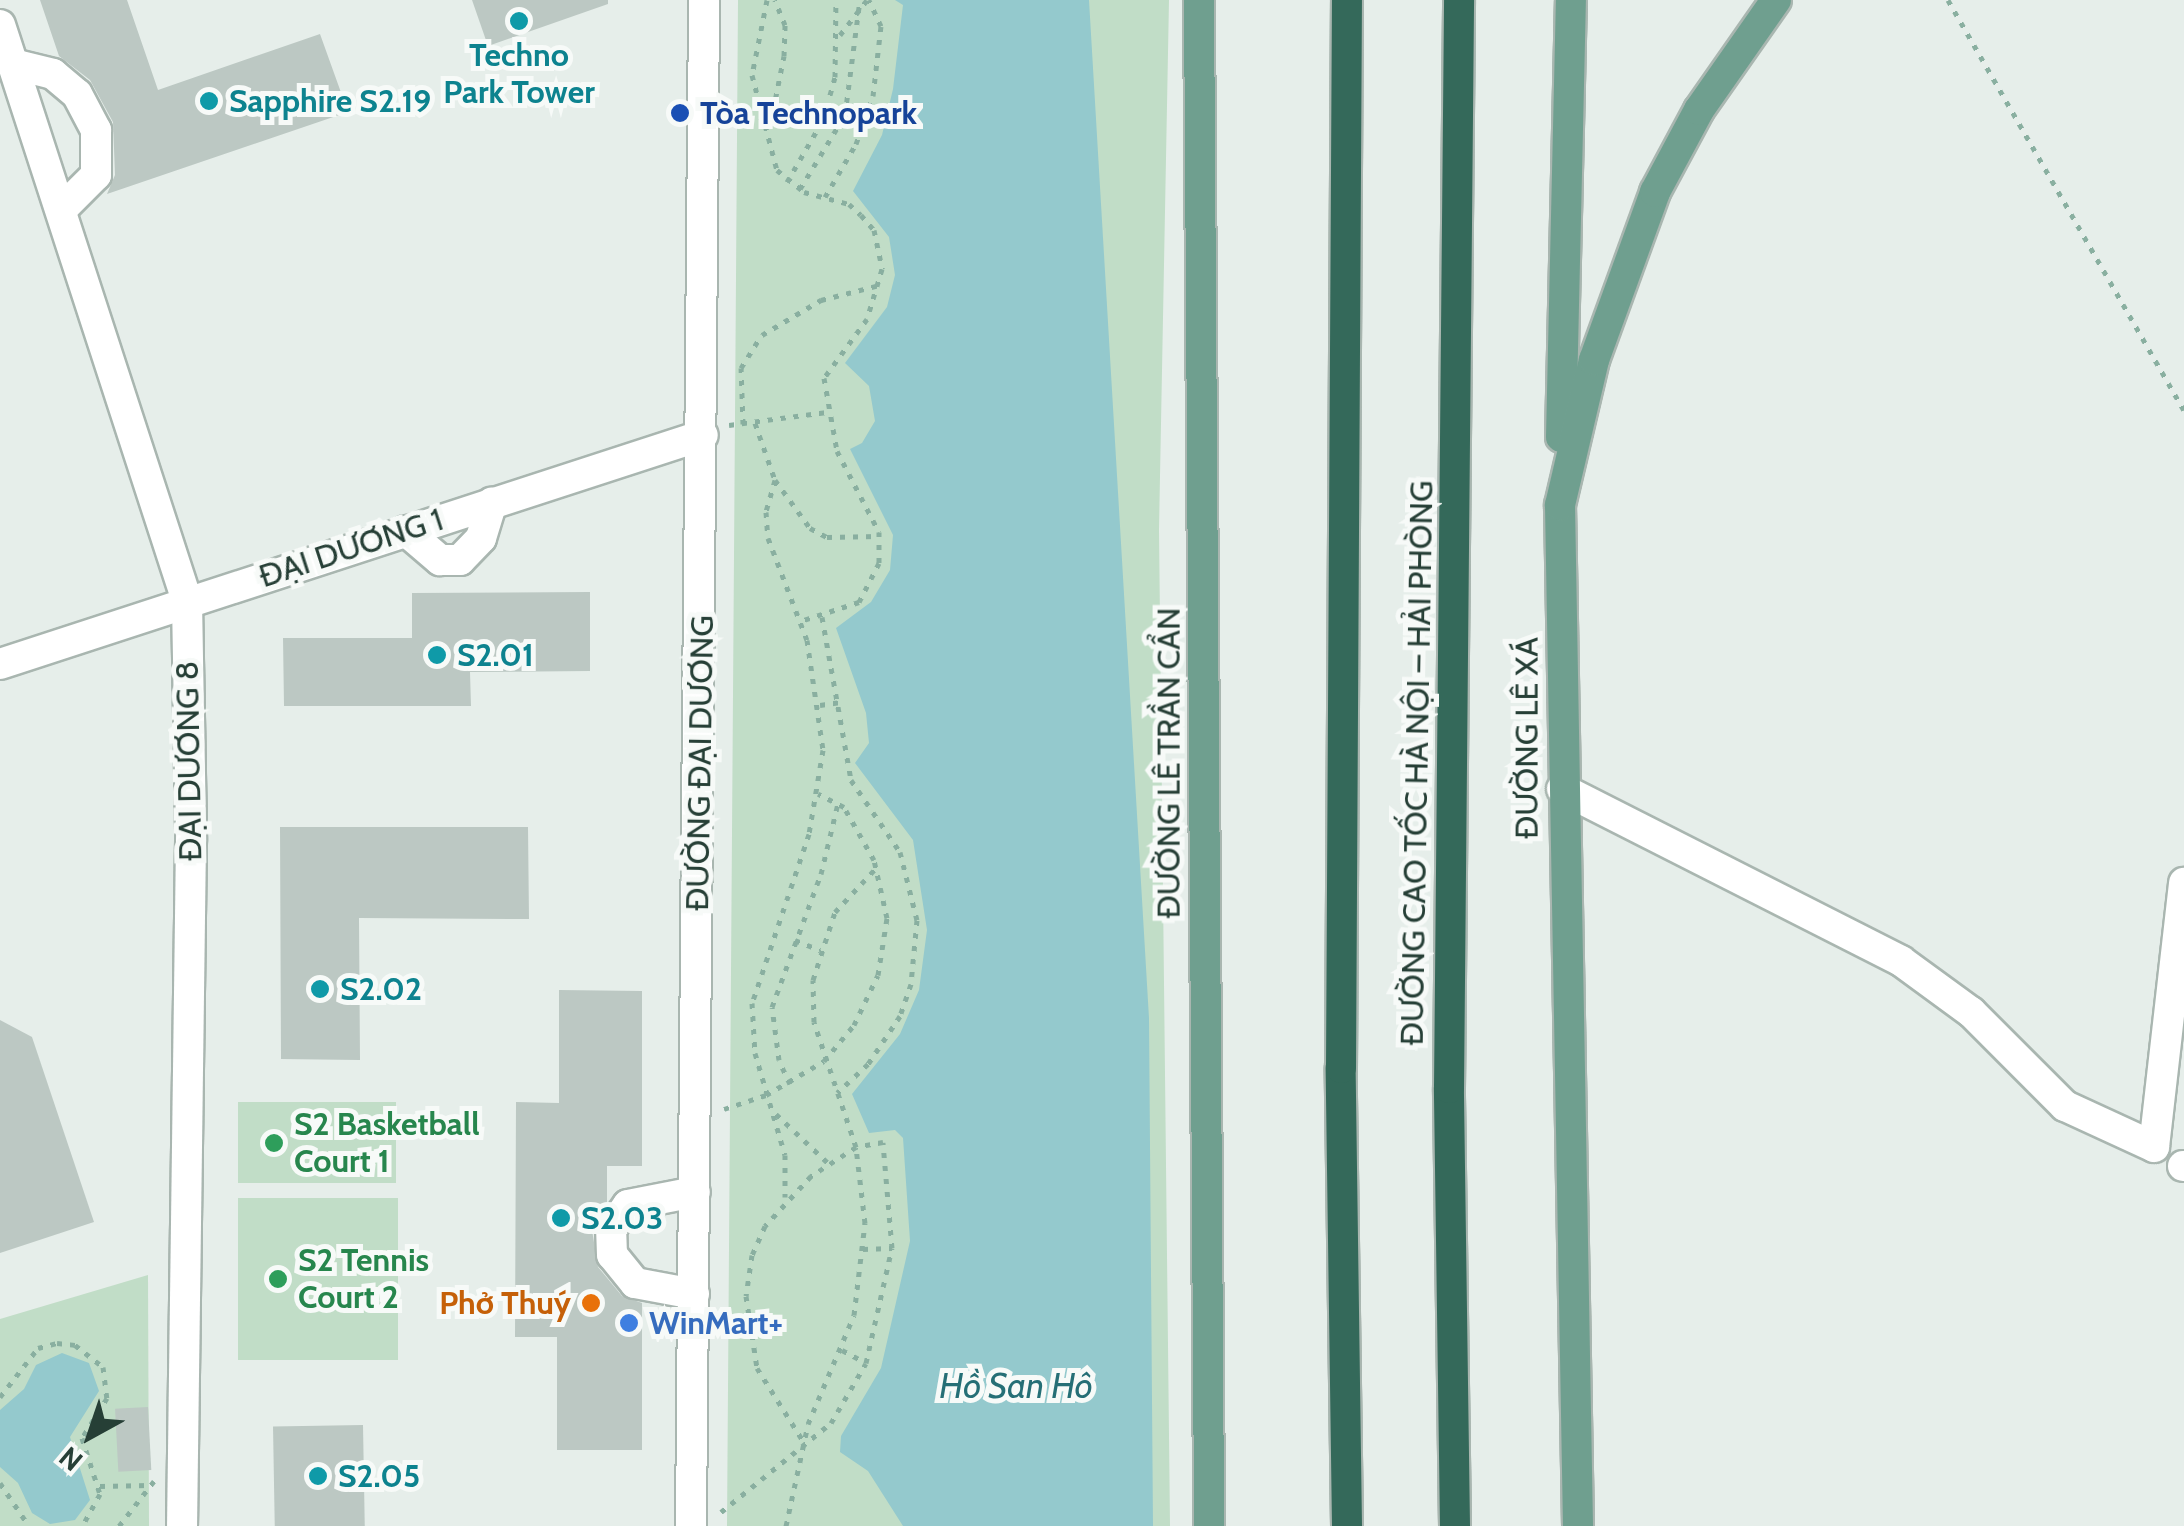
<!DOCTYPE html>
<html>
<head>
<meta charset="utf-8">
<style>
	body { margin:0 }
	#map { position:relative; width:2184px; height:1526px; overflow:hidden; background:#e6eeea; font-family:Cabin,sans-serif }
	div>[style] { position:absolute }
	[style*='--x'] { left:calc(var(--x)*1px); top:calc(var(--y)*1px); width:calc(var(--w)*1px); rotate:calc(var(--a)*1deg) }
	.green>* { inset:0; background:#c1ddc7; transform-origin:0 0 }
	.water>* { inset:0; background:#94c9cd }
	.building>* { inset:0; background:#bcc8c3; transform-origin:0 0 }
	.path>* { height:5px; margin-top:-2.5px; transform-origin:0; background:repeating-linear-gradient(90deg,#89afa0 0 5px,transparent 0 13px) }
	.roads { filter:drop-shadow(2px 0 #a9b6b0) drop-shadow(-2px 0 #a9b6b0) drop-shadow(0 2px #a9b6b0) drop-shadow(0 -2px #a9b6b0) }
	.minor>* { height:30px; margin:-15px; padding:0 15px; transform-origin:15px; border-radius:15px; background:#fff }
	.major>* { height:30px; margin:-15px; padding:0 15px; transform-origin:15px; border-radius:15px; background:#6f9f8f }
	.highway>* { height:30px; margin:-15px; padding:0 15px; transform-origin:15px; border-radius:15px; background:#34695a }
	.dots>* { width:28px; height:28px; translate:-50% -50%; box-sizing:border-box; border:5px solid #f7faf8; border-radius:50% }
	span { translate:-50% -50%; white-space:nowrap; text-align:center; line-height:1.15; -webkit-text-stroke:10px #f7faf8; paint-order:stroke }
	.culture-label { font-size:32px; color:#0d838f; font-weight:700 }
	.left { translate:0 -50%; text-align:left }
	.transit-label { font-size:32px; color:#164399; font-weight:700 }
	.street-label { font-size:32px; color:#263f36 }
	.leisure-label { font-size:32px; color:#27864d; font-weight:700 }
	.food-label { font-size:32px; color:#c56008; font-weight:700 }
	.right { translate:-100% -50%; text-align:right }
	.shop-label { font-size:32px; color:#366cbe; font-weight:700 }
	.water-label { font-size:35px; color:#256f76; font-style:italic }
	.north { position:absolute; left:40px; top:1386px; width:100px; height:100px; -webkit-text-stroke:8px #f7faf8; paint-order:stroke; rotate:220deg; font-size:28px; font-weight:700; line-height:40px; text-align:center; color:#263f36 }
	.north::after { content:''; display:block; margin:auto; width:35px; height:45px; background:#263f36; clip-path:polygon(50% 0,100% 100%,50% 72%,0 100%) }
</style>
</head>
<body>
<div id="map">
	<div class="green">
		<i style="clip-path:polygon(738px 0,1169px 0,1159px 530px,1170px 1526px,727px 1526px)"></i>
		<i style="left:238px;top:1102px;width:158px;height:81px"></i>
		<i style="left:238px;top:1198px;width:160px;height:162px"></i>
		<i style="clip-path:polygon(148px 1275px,149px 1526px,0 1526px,0 1319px)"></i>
	</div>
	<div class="water">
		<i style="clip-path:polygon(895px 0,1089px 0,1149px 1018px,1153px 1526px,903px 1526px,868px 1471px,840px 1452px,841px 1436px,881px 1368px,910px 1241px,903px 1138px,895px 1130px,869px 1133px,852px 1094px,900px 1034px,919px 990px,927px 930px,913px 840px,855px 763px,869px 743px,866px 713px,836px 628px,871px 602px,890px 570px,893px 535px,850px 449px,862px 443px,875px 421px,869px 386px,845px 363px,887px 307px,895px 275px,889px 237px,853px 191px,882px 135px,893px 89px,903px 5px)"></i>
		<i style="clip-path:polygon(62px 1353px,89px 1363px,99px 1391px,70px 1437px,90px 1500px,75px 1520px,50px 1524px,32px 1513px,18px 1483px,0 1467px,0 1410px,24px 1389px,36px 1365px)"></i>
	</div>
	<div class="building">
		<i style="clip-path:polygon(40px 0,127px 0,158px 90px,320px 34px,348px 112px,107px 194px,115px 175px,113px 122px,90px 80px,59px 56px)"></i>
		<i style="clip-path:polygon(472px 0,608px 0,608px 4px,488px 46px)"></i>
		<i style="clip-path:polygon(590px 592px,590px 671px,470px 672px,471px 706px,284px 706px,283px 638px,412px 638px,412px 593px)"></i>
		<i style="clip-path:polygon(280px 827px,528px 827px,529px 919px,359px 918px,360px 1060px,281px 1059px)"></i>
		<i style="clip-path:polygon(559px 990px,642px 991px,642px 1166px,607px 1166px,607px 1202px,592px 1230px,598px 1267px,622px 1296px,642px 1303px,642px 1450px,557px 1450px,557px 1337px,515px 1337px,516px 1102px,559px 1103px)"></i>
		<i style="clip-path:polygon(0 1020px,32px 1037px,94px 1222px,0 1253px)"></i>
		<i style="left:148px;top:1407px;width:63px;height:33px;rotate:87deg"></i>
		<i style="left:363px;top:1425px;width:101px;height:90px;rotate:89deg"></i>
	</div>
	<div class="path">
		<i style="--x:767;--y:0;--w:76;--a:101.3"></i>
		<i style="--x:752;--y:75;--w:98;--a:75.3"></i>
		<i style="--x:777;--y:170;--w:35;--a:39"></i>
		<i style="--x:804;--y:192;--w:47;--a:14.9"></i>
		<i style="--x:849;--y:204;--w:16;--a:43"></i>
		<i style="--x:861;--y:215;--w:20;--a:49"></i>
		<i style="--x:874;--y:230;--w:40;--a:78"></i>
		<i style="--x:882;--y:269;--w:52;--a:106.7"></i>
		<i style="--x:867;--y:319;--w:73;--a:126.1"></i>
		<i style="--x:824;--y:378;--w:74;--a:79.9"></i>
		<i style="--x:837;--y:451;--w:91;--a:62.6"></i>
		<i style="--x:879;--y:532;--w:31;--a:90"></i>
		<i style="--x:879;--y:563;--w:44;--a:117.1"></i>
		<i style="--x:859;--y:602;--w:61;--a:161.9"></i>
		<i style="--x:1948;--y:0;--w:473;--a:60.1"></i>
		<i style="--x:840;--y:35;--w:44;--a:-52.4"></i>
		<i style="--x:760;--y:121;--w:16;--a:-38"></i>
		<i style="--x:773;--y:111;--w:56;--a:-78.7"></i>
		<i style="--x:784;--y:56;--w:31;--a:-88"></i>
		<i style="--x:785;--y:25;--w:27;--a:-112"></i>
		<i style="--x:787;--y:182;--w:72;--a:-59.9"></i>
		<i style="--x:823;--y:120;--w:45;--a:-74.4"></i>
		<i style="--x:835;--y:77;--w:77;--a:-89.3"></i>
		<i style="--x:800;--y:189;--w:87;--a:-58.7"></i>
		<i style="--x:845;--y:115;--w:116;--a:-82.6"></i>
		<i style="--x:825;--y:197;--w:61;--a:-59.7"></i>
		<i style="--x:856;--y:144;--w:51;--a:-70.5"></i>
		<i style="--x:873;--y:96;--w:70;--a:-83.5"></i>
		<i style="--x:881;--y:26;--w:29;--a:-115"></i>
		<i style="--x:755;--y:423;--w:60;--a:70.7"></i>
		<i style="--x:775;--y:480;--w:59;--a:53.9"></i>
		<i style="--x:810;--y:528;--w:19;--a:28"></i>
		<i style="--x:827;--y:537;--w:52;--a:-1.1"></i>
		<i style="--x:743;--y:424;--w:56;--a:-92"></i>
		<i style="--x:741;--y:368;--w:39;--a:-58"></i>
		<i style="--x:762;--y:335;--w:69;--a:-30.7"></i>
		<i style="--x:821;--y:300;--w:61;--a:-14.3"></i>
		<i style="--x:729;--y:425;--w:99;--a:-7.6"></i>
		<i style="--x:775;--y:480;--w:33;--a:106"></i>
		<i style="--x:766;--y:512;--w:26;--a:86"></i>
		<i style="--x:768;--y:538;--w:109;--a:69.1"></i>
		<i style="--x:807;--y:640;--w:111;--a:81.7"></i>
		<i style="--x:823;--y:750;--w:85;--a:99.5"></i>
		<i style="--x:809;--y:834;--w:178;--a:108.6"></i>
		<i style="--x:752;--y:1003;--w:50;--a:86.6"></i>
		<i style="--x:755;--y:1053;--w:106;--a:73.6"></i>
		<i style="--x:785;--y:1155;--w:42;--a:90"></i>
		<i style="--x:822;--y:617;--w:166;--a:79.9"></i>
		<i style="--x:851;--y:780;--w:87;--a:55.8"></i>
		<i style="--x:900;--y:852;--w:70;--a:76"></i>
		<i style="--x:917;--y:920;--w:64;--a:95.4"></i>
		<i style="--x:911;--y:984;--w:34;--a:109"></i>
		<i style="--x:900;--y:1016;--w:58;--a:123.7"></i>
		<i style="--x:868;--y:1064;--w:42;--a:136.9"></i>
		<i style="--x:820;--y:705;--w:21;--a:-8"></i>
		<i style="--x:795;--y:940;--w:27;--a:22"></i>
		<i style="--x:790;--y:1084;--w:26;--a:-115"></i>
		<i style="--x:779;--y:1060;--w:53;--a:-97.5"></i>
		<i style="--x:772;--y:1007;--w:142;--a:-69.8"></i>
		<i style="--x:821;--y:874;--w:73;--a:-76.5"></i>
		<i style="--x:724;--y:1109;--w:44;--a:-18.4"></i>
		<i style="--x:766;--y:1095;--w:67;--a:-30.4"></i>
		<i style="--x:824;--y:1061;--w:47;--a:-50.2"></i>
		<i style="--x:854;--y:1025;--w:55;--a:-64.4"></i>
		<i style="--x:878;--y:975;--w:58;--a:-81"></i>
		<i style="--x:887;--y:918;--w:59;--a:-102.6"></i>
		<i style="--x:874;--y:860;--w:61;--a:-119.5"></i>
		<i style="--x:844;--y:807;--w:29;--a:-153"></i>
		<i style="--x:776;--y:1114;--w:71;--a:43.3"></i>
		<i style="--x:863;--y:1249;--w:29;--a:-2"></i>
		<i style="--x:842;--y:1350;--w:27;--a:28"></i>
		<i style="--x:0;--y:1397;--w:62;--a:-52.2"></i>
		<i style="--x:38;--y:1348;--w:20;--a:-15"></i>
		<i style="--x:57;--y:1343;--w:18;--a:6"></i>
		<i style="--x:75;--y:1345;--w:36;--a:38"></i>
		<i style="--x:103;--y:1367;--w:31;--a:83"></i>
		<i style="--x:107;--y:1398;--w:47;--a:122"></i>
		<i style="--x:82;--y:1438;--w:59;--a:72.2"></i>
		<i style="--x:100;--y:1494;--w:37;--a:119"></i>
		<i style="--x:0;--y:1483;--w:52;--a:56"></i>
		<i style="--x:100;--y:1486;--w:50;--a:-1.1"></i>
		<i style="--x:721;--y:1512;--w:141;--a:-39"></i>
		<i style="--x:831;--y:1423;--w:69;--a:-59.7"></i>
		<i style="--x:866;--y:1363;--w:118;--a:-77.3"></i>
		<i style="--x:892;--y:1248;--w:106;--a:-94.9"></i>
		<i style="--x:883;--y:1142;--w:27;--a:170"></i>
		<i style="--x:856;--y:1147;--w:54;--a:147.2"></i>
		<i style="--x:811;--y:1176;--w:68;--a:132.6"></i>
		<i style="--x:765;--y:1226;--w:32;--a:114"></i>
		<i style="--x:752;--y:1255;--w:41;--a:98.3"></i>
		<i style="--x:746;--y:1296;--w:73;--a:81.3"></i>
		<i style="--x:757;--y:1368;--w:90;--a:57.7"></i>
		<i style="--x:119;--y:1526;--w:57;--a:-52.1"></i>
		<i style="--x:786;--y:1526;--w:104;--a:-77.8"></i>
		<i style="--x:808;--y:1424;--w:118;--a:-67.1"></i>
		<i style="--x:854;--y:1315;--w:93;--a:-83.2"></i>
		<i style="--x:865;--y:1223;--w:77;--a:-96.8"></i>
		<i style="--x:856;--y:1147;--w:132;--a:-108.6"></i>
		<i style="--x:814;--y:1022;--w:42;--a:-91.4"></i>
		<i style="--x:813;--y:980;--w:71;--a:-72.1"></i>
		<i style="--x:835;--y:912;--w:60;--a:-47"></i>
	</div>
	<div class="roads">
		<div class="minor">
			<i style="--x:0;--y:25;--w:606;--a:72.01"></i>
			<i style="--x:187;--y:601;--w:240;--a:89"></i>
			<i style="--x:191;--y:841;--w:685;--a:90.75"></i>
			<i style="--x:13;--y:64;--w:41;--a:14"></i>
			<i style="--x:53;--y:74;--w:31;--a:40"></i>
			<i style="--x:77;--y:94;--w:41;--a:62.2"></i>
			<i style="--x:96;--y:130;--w:45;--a:90"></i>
			<i style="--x:96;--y:175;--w:48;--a:135"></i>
			<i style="--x:406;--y:531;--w:45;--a:40.5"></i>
			<i style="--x:440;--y:560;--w:20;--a:0"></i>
			<i style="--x:460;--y:560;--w:30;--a:-46"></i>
			<i style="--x:481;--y:538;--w:37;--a:-73"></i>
			<i style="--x:0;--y:664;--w:739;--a:-18.04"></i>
			<i style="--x:1562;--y:789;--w:380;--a:26.9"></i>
			<i style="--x:1901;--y:961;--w:87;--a:36.1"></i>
			<i style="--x:1971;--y:1012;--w:133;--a:45"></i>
			<i style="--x:2065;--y:1106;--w:98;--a:24.7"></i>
			<i style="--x:2154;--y:1147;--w:266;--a:-83.5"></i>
			<i style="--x:2183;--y:1166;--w:1;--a:0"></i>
			<i style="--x:694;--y:1294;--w:60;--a:-169.4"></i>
			<i style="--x:635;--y:1283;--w:36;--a:-129"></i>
			<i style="--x:612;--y:1255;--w:26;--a:-92"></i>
			<i style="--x:611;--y:1229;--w:29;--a:-55"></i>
			<i style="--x:628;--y:1205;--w:68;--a:-11"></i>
			<i style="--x:691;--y:1526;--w:1526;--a:-89.51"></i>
		</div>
		<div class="major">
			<i style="--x:1199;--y:0;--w:1526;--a:89.62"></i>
			<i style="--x:1561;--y:437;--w:437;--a:-88.7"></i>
			<i style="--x:1578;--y:1526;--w:1021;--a:-91.01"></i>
			<i style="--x:1560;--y:505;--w:149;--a:-76.8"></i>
			<i style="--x:1594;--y:360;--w:179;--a:-70"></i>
			<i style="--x:1655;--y:192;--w:93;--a:-61.8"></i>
			<i style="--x:1699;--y:110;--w:134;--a:-55"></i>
		</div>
		<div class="highway">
			<i style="--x:1347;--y:1526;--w:458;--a:-90.8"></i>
			<i style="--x:1341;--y:1068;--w:1068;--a:-89.68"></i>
			<i style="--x:1455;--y:1526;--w:438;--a:-90.8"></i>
			<i style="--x:1449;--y:1088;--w:1088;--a:-89.47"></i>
		</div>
	</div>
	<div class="dots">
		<i style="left:519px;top:21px;background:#0f9aa8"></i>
		<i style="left:209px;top:101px;background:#0f9aa8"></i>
		<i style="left:680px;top:113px;background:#1a4fb4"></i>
		<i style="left:437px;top:655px;background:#0f9aa8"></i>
		<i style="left:320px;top:989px;background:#0f9aa8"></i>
		<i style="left:274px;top:1143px;background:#2e9e5b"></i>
		<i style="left:561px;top:1218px;background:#0f9aa8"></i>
		<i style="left:278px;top:1279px;background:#2e9e5b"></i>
		<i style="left:591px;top:1303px;background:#e8710a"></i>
		<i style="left:629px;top:1323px;background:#3f7fe0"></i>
		<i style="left:318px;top:1476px;background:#0f9aa8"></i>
	</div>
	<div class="culture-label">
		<span style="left:519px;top:74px">Techno<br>Park Tower</span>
		<span class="left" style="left:229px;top:101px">Sapphire S2.19</span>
		<span class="left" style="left:457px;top:655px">S2.01</span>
		<span class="left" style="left:340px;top:989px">S2.02</span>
		<span class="left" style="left:581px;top:1218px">S2.03</span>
		<span class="left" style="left:338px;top:1476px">S2.05</span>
	</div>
	<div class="transit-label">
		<span class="left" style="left:700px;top:113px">Tòa Technopark</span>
	</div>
	<div class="street-label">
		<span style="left:351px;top:548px;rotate:-18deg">ĐẠI DƯƠNG 1</span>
		<span style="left:1527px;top:738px;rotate:-90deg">ĐƯỜNG LÊ XÁ</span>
		<span style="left:189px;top:761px;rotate:-91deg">ĐẠI DƯƠNG 8</span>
		<span style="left:700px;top:763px;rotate:-89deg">ĐƯỜNG ĐẠI DƯƠNG</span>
		<span style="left:1169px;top:763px;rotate:-90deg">ĐƯỜNG LÊ TRẦN CẨN</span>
		<span style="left:1417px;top:763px;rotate:-89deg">ĐƯỜNG CAO TỐC HÀ NỘI – HẢI PHÒNG</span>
	</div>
	<div class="leisure-label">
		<span class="left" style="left:294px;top:1143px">S2 Basketball<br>Court 1</span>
		<span class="left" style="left:298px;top:1279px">S2 Tennis<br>Court 2</span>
	</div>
	<div class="food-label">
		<span class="right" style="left:571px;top:1303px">Phở Thuý</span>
	</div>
	<div class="shop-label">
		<span class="left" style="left:649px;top:1323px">WinMart+</span>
	</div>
	<div class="water-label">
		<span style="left:1016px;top:1386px">Hồ San Hô</span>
	</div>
	<div class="north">N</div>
</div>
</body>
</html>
